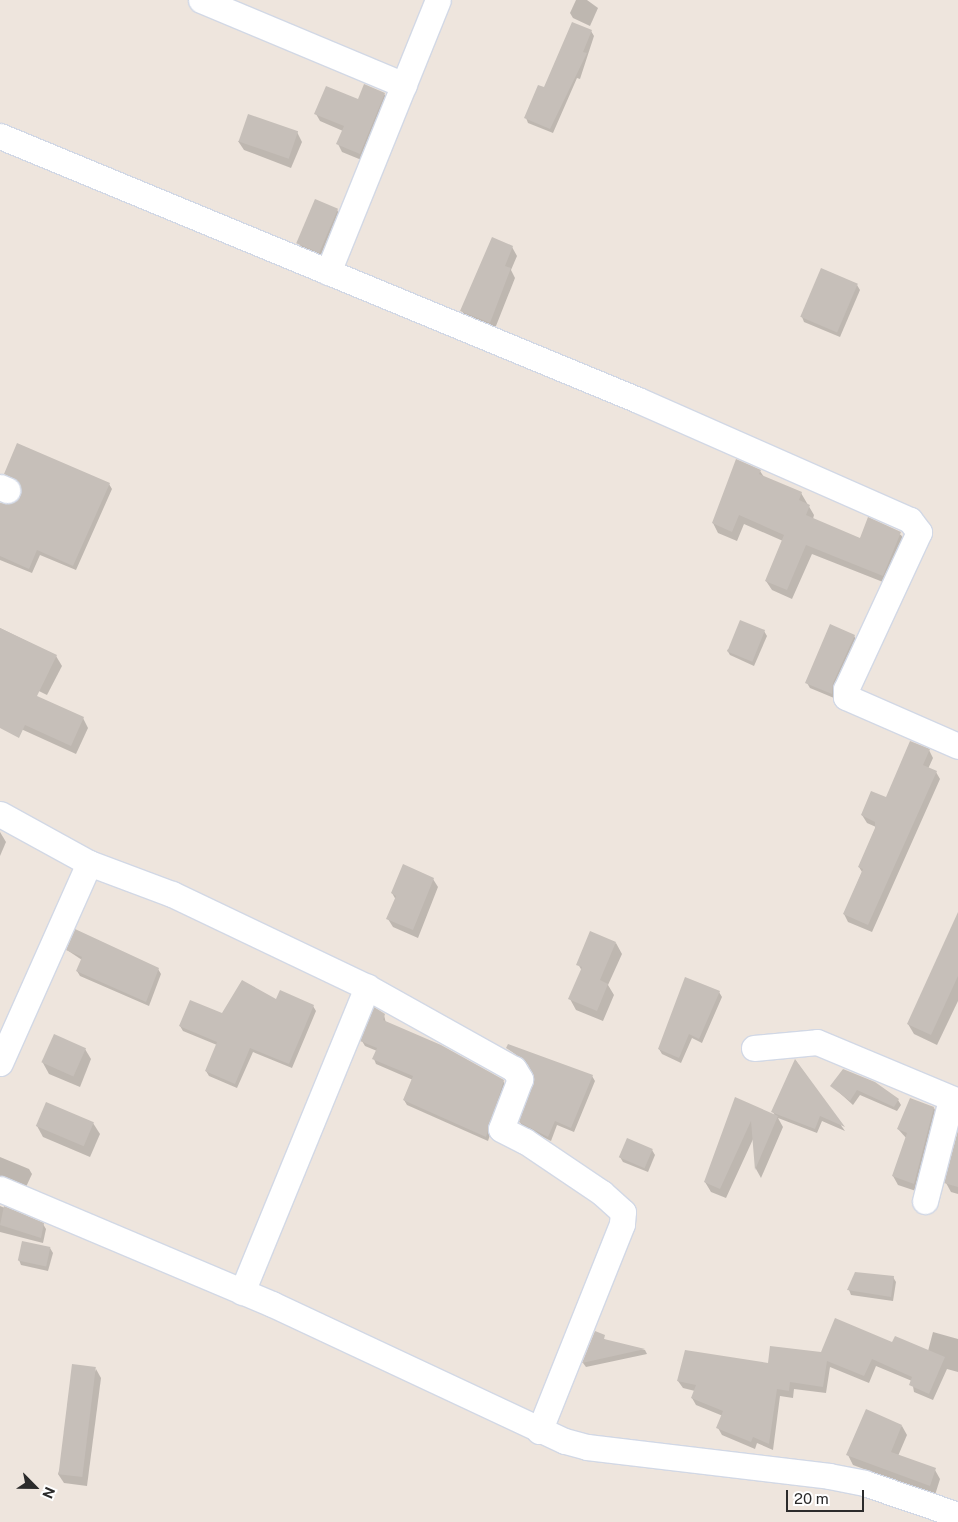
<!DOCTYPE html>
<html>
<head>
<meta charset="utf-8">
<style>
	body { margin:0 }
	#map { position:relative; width:958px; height:1522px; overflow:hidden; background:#eee5dd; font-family:"Public Sans",sans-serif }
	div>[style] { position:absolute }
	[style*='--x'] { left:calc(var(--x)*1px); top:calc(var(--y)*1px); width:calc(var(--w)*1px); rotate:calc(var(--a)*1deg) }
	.shadow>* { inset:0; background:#0003 }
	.building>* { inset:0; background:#c6bfb9; transform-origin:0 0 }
	.roads { filter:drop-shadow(1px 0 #d2d8e5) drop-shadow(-1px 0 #d2d8e5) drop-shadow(0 1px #d2d8e5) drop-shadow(0 -1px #d2d8e5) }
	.minor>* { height:25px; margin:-12.5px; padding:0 12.5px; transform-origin:12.5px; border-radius:12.5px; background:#fff }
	span { translate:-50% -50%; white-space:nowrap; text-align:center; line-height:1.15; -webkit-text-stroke:4px #fff; paint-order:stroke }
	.north { position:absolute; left:10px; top:1462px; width:50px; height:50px; -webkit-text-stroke:4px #fff; paint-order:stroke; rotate:113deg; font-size:14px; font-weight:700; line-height:20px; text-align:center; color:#2b2b2b }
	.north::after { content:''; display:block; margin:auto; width:18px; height:22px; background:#2b2b2b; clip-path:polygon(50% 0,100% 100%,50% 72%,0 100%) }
	.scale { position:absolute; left:786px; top:1490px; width:78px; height:22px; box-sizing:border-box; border:2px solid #2b2b2b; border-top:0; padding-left:6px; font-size:15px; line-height:18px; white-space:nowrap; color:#2b2b2b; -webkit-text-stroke:4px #fff; paint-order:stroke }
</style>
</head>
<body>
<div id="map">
	<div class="shadow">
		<i style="clip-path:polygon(576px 0,587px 0,598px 8px,590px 26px,573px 18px,570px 13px)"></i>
		<i style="clip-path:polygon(591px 31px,594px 36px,580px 79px,577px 78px,553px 133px,528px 123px,526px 118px,545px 89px)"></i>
		<i style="clip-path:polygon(384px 94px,389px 101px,364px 161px,342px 152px,338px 144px,343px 131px,320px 121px,316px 114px)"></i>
		<i style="clip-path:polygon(297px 132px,302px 142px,291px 168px,244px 150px,238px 141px)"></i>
		<i style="clip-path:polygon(337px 210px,343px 220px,326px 263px,305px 254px,299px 243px)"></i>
		<i style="clip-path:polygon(512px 247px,517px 256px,511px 270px,515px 278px,494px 331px,467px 319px,462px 311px)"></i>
		<i style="clip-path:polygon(857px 285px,860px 290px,840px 337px,804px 322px,802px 317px)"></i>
		<i style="clip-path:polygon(760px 471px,764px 477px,801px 493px,814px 515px,813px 519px,860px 539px,869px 519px,901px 535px,907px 544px,888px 584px,812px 554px,792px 599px,772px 590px,766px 581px,783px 541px,744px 524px,737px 541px,718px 533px,713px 523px)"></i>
		<i style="clip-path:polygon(6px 473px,109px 484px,112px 489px,76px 570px,40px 555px,32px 573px,0 560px,0 504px,17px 502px,22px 496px,20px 485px)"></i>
		<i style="clip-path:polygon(0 628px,56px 656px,62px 666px,47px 695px,0 672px)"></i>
		<i style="clip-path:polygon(764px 631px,767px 636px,754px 666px,730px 655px,727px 650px)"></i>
		<i style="clip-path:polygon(854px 636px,857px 641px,834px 698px,810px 688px,807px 683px)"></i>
		<i style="clip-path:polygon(83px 718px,88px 728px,76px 754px,21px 729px,15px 720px)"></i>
		<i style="clip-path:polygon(929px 750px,933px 758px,928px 769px,936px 772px,940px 779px,872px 932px,848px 922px,844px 914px,862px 872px,859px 867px,876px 827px,867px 823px,862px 815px,886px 799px)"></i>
		<i style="clip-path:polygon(0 832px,6px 842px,0 856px)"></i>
		<i style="clip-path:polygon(433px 879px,438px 887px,418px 938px,393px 927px,388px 919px,396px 900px,392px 893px)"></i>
		<i style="clip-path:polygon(958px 923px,958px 1001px,937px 1045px,914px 1034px,908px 1024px)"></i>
		<i style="clip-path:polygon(76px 931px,158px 969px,161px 974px,149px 1006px,80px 976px,77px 971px,82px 960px,67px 950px)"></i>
		<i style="clip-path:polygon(616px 943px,622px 954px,608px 985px,614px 995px,603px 1021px,576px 1010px,570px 999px,582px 971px,578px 964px)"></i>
		<i style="clip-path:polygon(719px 992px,722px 997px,702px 1043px,692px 1038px,681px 1063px,662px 1054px,659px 1049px)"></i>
		<i style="clip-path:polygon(277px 1001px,313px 1006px,316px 1011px,292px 1068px,253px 1052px,237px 1088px,209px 1076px,206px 1071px,217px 1045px,183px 1031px,180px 1026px)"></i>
		<i style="clip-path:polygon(384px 1015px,386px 1023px,503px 1081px,506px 1086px,488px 1141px,407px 1105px,404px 1100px,413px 1080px,376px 1064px,374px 1059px,377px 1051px,365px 1046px,362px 1041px)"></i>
		<i style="clip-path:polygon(508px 1048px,592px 1076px,595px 1081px,574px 1132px,557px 1125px,551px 1141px,523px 1127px,520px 1122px,536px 1077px,530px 1066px)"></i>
		<i style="clip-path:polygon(85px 1049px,91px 1059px,80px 1087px,49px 1074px,43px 1063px)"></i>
		<i style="clip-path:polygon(796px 1061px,845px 1131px,822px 1121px,817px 1133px,778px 1118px,783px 1127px,761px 1178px,756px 1169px,754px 1137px,726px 1198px,711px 1192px,705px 1182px,736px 1099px,775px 1116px,773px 1112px)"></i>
		<i style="clip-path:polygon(844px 1070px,898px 1100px,901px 1105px,897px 1111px,860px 1095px,853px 1105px,832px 1086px)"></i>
		<i style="clip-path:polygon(934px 1108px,938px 1116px,919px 1192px,898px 1185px,893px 1176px,907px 1139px,898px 1129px)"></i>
		<i style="clip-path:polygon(93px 1123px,100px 1134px,90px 1157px,43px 1137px,37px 1126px)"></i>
		<i style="clip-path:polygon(958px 1135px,958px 1194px,951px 1192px,946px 1183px)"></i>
		<i style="clip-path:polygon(628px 1140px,652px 1150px,655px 1155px,648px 1172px,623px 1162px,620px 1157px)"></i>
		<i style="clip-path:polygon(0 1157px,29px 1169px,32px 1174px,26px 1187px,0 1180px)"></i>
		<i style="clip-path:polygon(0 1206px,43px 1224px,46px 1229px,43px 1243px,0 1232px)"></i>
		<i style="clip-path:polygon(50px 1248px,53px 1253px,48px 1271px,21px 1265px,19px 1260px)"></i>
		<i style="clip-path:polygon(893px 1277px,896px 1282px,893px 1301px,851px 1295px,849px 1290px)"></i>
		<i style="clip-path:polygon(933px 1332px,958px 1339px,958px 1372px,947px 1369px,933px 1400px,914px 1392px,912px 1381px,876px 1366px,869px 1383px,830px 1367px,826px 1393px,794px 1389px,793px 1398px,780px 1396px,773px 1450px,757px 1443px,755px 1449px,722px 1435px,718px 1428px,723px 1416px,696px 1405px,692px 1398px,695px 1391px,683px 1388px,678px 1381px,893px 1344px,928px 1351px)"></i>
		<i style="clip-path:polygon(595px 1333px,607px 1341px,645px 1350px,647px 1354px,586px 1367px,583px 1363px)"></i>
		<i style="clip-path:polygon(96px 1369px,101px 1378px,87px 1486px,64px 1483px,58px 1474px)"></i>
		<i style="clip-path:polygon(902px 1426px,907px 1435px,898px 1456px,935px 1470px,940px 1479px,935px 1495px,853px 1465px,848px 1455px)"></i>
	</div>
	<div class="building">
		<i style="clip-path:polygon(572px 22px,592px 30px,583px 52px,587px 53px,550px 129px,524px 118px,538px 85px,544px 87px)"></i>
		<i style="clip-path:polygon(364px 84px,385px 93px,360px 154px,336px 144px,344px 126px,314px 114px,326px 86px,358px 99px)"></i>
		<i style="left:248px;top:114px;width:53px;height:29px;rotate:19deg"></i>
		<i style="left:315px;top:199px;width:25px;height:48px;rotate:23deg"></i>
		<i style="clip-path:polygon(492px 237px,513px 246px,505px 266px,511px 268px,490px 323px,460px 311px)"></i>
		<i style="left:821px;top:268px;width:40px;height:53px;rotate:23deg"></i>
		<i style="clip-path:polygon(17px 443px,110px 483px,73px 566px,37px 550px,29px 569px,0 556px,0 503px,9px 504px,20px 495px,19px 482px,4px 474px)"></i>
		<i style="clip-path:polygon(736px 459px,761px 470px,759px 474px,802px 492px,799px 500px,810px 505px,806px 515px,860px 538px,868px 517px,901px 532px,883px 576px,806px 545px,787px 590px,765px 581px,784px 535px,739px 515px,732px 532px,712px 523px)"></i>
		<i style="left:740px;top:620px;width:27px;height:34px;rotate:22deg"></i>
		<i style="clip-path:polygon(830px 624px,855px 635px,833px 683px,832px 694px,805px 683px)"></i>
		<i style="clip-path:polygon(0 628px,57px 655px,37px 696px,84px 717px,71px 746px,25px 725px,19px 738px,0 728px)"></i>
		<i style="clip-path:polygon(910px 741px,930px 749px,923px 765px,937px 771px,868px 925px,843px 914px,863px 869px,858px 867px,875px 828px,875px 822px,861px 815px,871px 791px,886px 797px)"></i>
		<i style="clip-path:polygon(403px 864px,434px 878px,413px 930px,386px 919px,396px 896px,391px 893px)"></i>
		<i style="clip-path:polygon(958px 912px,958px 976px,931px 1035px,907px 1024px)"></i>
		<i style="clip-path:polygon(75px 929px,159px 968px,146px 1002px,76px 971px,82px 957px,66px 950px)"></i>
		<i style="clip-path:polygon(590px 931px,616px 942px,600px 980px,608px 984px,597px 1011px,568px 999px,582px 967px,576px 965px)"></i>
		<i style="clip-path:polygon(685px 977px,720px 991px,699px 1039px,689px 1034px,679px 1058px,658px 1049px)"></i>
		<i style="clip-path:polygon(242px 980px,276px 999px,280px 990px,314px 1005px,289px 1064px,250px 1048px,235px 1084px,205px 1071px,217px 1042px,179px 1026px,190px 1000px,222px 1013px)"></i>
		<i style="clip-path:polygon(374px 1007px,385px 1014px,383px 1020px,441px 1045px,504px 1080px,486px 1137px,403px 1100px,413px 1076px,372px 1059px,377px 1048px,360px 1041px)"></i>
		<i style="left:54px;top:1034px;width:35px;height:31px;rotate:24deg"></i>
		<i style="clip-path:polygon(508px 1044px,593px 1075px,571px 1128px,555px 1121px,548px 1137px,519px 1122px,534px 1077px,526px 1061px,506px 1048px)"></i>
		<i style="clip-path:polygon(795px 1059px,845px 1127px,820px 1116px,815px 1129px,771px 1112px)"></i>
		<i style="clip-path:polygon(843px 1069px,875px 1082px,899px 1099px,894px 1107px,857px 1090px,850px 1101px,830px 1086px)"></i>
		<i style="clip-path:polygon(735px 1097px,778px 1116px,755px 1170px,751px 1121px,720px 1189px,704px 1182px)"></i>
		<i style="clip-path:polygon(910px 1098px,934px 1107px,914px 1184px,892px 1176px,907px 1133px,897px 1129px)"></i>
		<i style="left:46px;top:1102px;width:52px;height:26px;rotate:23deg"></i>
		<i style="clip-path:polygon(958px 1130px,958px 1187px,944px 1183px)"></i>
		<i style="left:627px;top:1138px;width:28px;height:21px;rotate:23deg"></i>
		<i style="clip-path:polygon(4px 1206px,44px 1223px,41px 1238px,0 1225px)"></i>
		<i style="left:22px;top:1241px;width:29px;height:20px;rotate:12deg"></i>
		<i style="clip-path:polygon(855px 1272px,894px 1276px,891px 1297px,847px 1290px)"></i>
		<i style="clip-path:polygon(835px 1318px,892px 1342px,895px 1336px,945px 1357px,929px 1394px,909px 1385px,912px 1377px,872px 1359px,864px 1376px,827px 1361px,823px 1387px,790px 1382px,789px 1391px,777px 1389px,769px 1444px,753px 1437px,751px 1442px,716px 1428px,723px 1411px,691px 1398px,696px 1385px,677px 1381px,685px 1350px,768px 1363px,770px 1346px,821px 1352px)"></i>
		<i style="clip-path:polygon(595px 1331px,605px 1335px,604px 1339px,645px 1349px,582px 1363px)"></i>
		<i style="left:72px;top:1364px;width:24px;height:111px;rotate:7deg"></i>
		<i style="clip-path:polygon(866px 1409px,902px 1425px,891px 1452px,936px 1468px,930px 1486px,846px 1455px)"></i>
	</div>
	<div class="roads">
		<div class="minor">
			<i style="--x:201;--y:0;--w:220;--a:22.7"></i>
			<i style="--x:0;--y:136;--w:690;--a:22.48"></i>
			<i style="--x:638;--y:400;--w:297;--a:23.8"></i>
			<i style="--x:910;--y:520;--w:15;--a:53"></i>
			<i style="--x:919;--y:532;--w:173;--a:114.9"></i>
			<i style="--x:846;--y:689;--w:8;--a:90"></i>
			<i style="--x:846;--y:697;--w:122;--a:23.6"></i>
			<i style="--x:328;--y:272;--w:293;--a:-68"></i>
			<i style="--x:0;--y:487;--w:8;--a:23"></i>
			<i style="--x:0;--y:814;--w:102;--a:28.8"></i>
			<i style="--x:89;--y:863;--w:89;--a:20.5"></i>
			<i style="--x:172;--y:894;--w:216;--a:25.5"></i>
			<i style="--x:754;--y:1048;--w:63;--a:-5.4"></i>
			<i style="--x:817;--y:1042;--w:153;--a:22.7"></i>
			<i style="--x:0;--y:1063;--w:219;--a:-66"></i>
			<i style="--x:0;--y:1189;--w:295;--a:22.9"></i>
			<i style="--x:272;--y:1304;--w:323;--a:25.1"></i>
			<i style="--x:565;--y:1441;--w:23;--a:15"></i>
			<i style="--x:587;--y:1447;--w:244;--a:6.8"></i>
			<i style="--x:829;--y:1476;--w:36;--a:11"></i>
			<i style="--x:864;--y:1483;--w:99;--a:18.8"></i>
			<i style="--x:925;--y:1201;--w:104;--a:-75.6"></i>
			<i style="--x:242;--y:1292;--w:330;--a:-67.7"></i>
			<i style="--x:367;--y:987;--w:168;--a:29.2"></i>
			<i style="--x:514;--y:1069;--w:12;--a:59"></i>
			<i style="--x:520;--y:1079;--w:53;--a:110.8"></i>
			<i style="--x:501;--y:1129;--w:27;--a:27"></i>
			<i style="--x:525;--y:1141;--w:93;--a:34"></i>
			<i style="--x:602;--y:1193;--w:28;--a:42"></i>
			<i style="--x:623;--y:1212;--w:12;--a:95"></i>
			<i style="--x:622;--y:1224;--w:223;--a:111.8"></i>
		</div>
	</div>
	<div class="north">N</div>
	<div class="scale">20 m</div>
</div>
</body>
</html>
